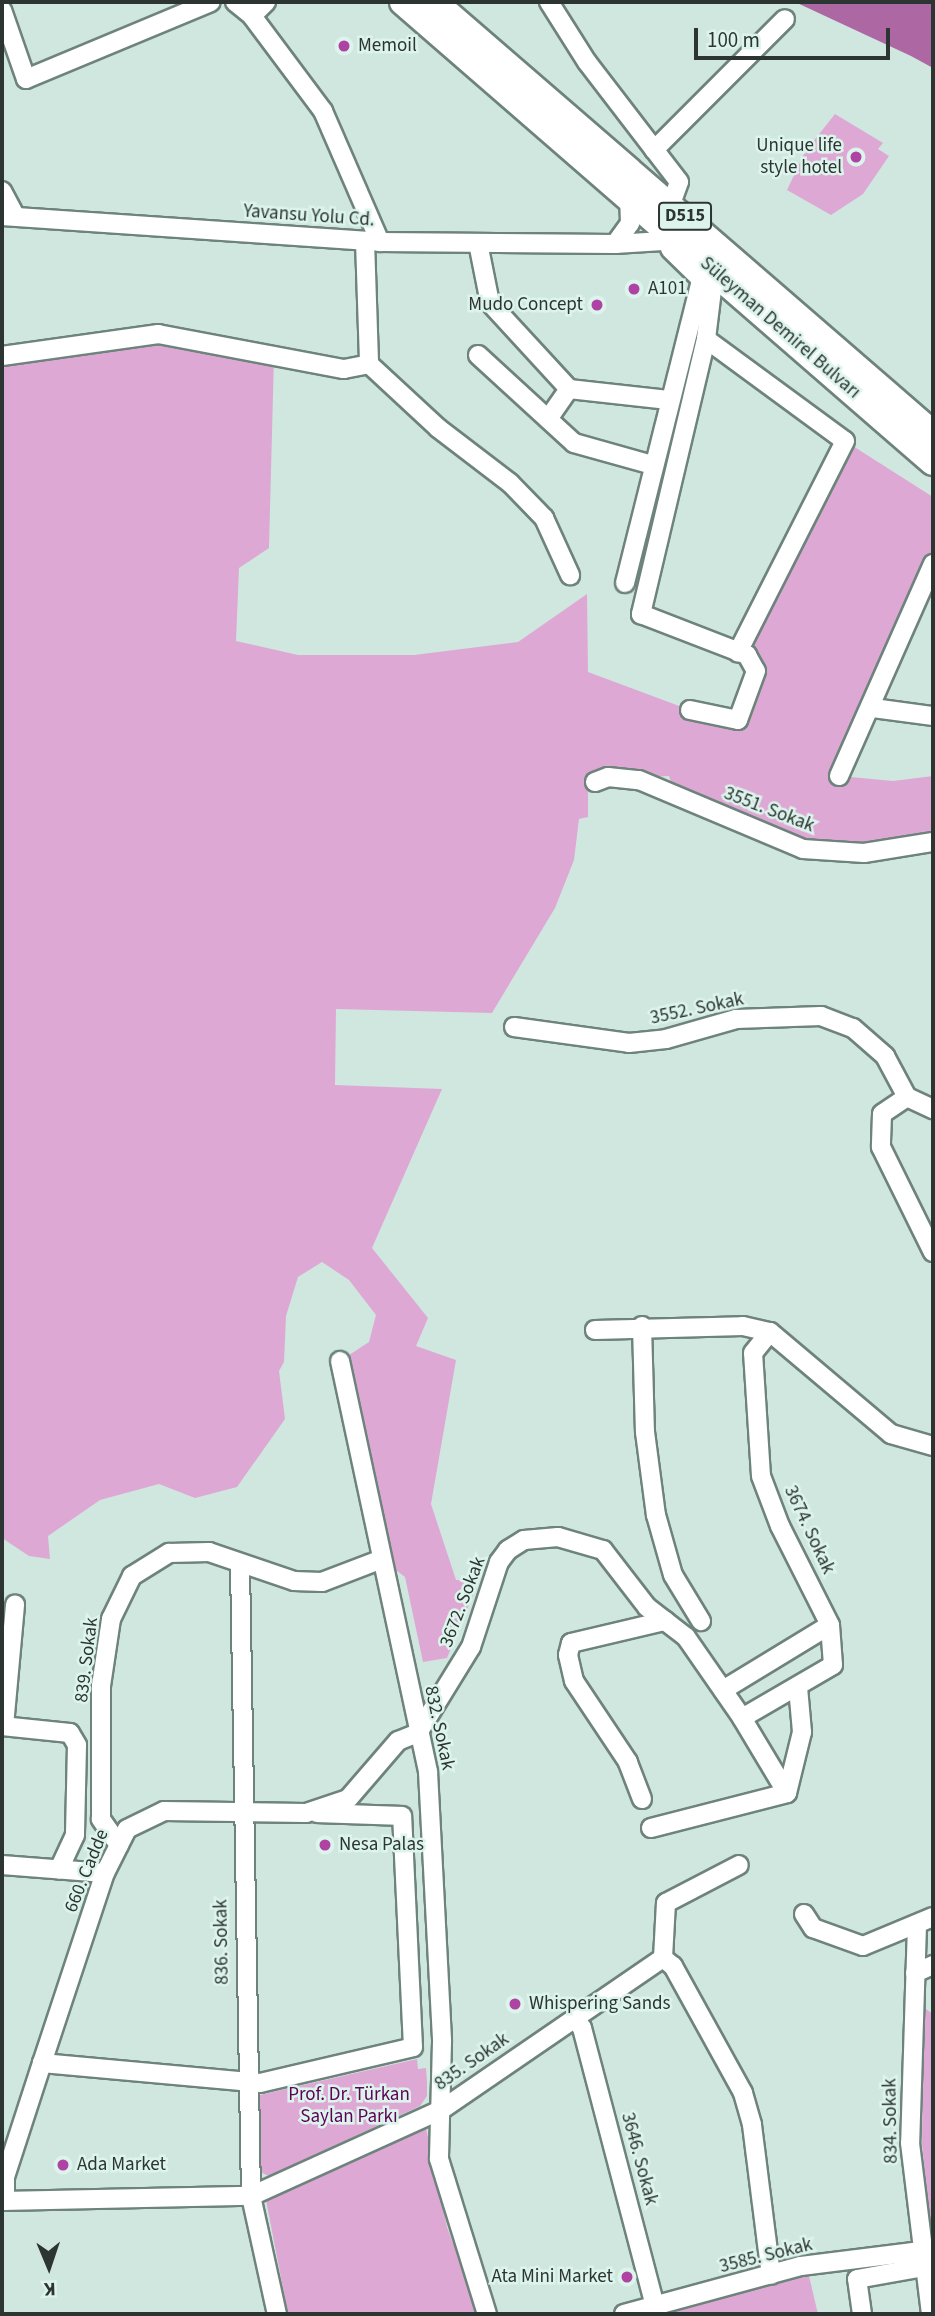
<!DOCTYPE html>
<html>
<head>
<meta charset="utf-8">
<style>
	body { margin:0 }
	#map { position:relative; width:935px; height:2316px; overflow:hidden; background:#d0e7df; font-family:"Source Sans 3",sans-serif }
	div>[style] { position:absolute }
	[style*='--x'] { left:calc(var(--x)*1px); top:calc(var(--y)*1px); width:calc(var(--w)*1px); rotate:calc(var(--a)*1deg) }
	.green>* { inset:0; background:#dea8d5 }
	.water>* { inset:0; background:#ad67a3 }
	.roads { filter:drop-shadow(2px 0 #6e837c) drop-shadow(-2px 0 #6e837c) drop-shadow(0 2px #6e837c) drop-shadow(0 -2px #6e837c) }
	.minor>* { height:18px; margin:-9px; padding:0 9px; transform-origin:9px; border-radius:9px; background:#fff }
	.highway>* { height:26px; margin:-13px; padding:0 13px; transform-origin:13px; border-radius:13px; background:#fff }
	.dots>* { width:19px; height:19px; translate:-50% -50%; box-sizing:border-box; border:4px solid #ddf4ec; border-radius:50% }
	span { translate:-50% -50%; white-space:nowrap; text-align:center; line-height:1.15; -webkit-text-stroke:5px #ddf4ec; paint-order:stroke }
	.shield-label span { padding:2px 5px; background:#ddf4ec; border:2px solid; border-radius:5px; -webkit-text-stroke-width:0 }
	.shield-label { font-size:18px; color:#2c3532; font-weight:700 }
	.poi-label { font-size:19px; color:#2c3532 }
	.left { translate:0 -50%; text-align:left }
	.right { translate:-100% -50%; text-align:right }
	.street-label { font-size:19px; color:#2c3532 }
	.park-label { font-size:19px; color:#5e0257 }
	.frame { position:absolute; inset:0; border:4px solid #2c3532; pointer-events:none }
	.north { position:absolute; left:14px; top:2232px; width:70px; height:70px; -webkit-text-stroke:5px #ddf4ec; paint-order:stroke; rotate:178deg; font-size:19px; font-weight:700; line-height:28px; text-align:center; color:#2c3532 }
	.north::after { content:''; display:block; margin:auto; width:24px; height:32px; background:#2c3532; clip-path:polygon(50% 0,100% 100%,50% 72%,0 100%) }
	.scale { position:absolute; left:694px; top:28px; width:196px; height:32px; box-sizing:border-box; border:4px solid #2c3532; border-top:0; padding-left:9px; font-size:21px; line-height:24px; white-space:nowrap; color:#2c3532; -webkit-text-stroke:5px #ddf4ec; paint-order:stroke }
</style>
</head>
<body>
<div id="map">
	<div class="green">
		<i style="clip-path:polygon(835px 114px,883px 143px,878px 149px,889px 156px,863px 194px,831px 215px,787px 190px,805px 152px)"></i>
		<i style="clip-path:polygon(127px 336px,274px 356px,269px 548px,239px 568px,236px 641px,298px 655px,414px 655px,518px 642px,587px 594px,588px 672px,690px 710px,738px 720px,756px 671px,738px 652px,845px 441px,933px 497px,933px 564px,840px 776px,893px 781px,933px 776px,933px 842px,803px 849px,674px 792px,669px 776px,588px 780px,588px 817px,579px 819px,574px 860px,555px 908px,492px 1013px,336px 1009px,335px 1085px,442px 1089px,372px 1248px,428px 1318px,416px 1346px,456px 1360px,431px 1504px,456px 1580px,479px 1580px,447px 1658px,423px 1662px,405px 1577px,382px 1559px,340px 1361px,369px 1342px,376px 1315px,349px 1280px,322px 1262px,298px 1277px,286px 1316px,284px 1362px,279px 1371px,285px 1419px,237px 1487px,195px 1498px,159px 1484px,100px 1500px,48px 1536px,50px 1559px,29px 1556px,2px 1538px,2px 356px)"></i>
		<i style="clip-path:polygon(923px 2007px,933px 2014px,933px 2261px,922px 2143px)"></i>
		<i style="clip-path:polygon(417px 2059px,418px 2069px,426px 2068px,427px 2081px,427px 2096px,420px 2106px,269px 2176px,260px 2172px,260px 2095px)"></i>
		<i style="clip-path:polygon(426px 2128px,447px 2227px,479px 2314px,288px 2314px,266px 2200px)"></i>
		<i style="clip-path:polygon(800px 2276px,809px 2276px,818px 2314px,664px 2314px)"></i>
	</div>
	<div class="water">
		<i style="clip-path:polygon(795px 2px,933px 2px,933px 68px,911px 56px)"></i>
	</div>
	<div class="roads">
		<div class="minor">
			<i style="--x:235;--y:2;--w:22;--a:39"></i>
			<i style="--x:252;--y:16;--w:119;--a:53.2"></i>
			<i style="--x:323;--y:111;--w:143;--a:66.5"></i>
			<i style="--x:549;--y:2;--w:71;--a:57.7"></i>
			<i style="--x:587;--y:62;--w:151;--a:52.5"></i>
			<i style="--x:679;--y:182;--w:23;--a:110"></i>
			<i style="--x:2;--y:10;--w:73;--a:70.8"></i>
			<i style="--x:26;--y:79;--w:200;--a:-22.6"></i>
			<i style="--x:252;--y:16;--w:20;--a:-45"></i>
			<i style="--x:654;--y:150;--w:185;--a:-45"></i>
			<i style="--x:2;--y:191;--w:26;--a:62"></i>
			<i style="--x:2;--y:216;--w:379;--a:3.9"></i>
			<i style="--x:380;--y:242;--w:235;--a:0.5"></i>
			<i style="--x:615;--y:244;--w:64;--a:-3.6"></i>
			<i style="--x:365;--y:241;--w:123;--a:88.1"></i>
			<i style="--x:369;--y:364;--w:94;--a:42.8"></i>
			<i style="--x:438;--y:428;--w:91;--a:37.4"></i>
			<i style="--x:510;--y:483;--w:49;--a:45.8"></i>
			<i style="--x:544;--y:518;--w:63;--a:65.5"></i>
			<i style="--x:478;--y:243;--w:61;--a:78.7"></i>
			<i style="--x:490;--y:303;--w:117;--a:47.4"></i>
			<i style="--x:569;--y:389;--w:100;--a:6.3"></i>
			<i style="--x:615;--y:244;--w:26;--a:-54"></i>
			<i style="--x:630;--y:223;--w:26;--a:-92"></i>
			<i style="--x:670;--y:249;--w:59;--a:44.3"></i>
			<i style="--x:712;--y:290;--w:49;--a:97"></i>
			<i style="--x:706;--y:339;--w:283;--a:103.3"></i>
			<i style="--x:641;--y:614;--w:114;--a:21.1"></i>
			<i style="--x:747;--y:655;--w:18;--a:61"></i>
			<i style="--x:756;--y:671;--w:52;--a:110.2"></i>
			<i style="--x:738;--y:720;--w:49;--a:-168.2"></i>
			<i style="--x:706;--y:339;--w:172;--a:36.3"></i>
			<i style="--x:845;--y:441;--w:237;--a:116.9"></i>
			<i style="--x:478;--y:355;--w:130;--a:42.5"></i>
			<i style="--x:574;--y:443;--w:82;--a:15.6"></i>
			<i style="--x:2;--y:356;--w:158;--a:-8"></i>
			<i style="--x:158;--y:334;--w:189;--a:10.7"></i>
			<i style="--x:344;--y:369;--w:25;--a:-11"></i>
			<i style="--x:548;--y:419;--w:37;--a:-55"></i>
			<i style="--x:625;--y:583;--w:312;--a:-75.9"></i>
			<i style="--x:873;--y:708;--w:61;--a:7.6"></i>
			<i style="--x:839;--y:776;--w:232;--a:-66.1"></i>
			<i style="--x:595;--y:782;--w:14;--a:-21"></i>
			<i style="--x:608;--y:777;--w:31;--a:6"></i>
			<i style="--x:639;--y:780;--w:178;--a:22.8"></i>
			<i style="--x:803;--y:849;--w:61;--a:3.8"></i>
			<i style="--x:864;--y:853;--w:70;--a:-9.1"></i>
			<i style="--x:514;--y:1027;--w:116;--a:7.9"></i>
			<i style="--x:629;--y:1043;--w:37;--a:-6"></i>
			<i style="--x:666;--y:1039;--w:73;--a:-15.9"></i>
			<i style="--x:736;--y:1019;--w:85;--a:-2"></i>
			<i style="--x:821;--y:1016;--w:34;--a:21"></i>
			<i style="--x:853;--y:1028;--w:43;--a:41.2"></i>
			<i style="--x:885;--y:1056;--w:47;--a:61.8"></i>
			<i style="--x:907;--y:1097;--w:29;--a:25"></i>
			<i style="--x:907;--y:1097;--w:30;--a:146"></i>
			<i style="--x:882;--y:1114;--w:33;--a:92"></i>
			<i style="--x:881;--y:1147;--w:117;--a:63.7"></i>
			<i style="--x:642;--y:1326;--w:106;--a:88.4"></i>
			<i style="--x:645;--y:1432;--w:84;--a:82.5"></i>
			<i style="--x:656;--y:1515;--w:62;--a:74.2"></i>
			<i style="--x:673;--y:1575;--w:54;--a:58.7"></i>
			<i style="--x:595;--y:1330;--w:148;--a:-1.5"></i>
			<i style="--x:743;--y:1326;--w:28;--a:13"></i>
			<i style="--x:770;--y:1332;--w:158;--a:40.1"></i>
			<i style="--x:891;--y:1434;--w:44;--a:15.9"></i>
			<i style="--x:340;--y:1361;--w:420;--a:77.9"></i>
			<i style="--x:428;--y:1772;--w:270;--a:87"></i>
			<i style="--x:442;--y:2042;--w:117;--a:91.5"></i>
			<i style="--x:439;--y:2159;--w:162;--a:72.8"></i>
			<i style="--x:240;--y:1565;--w:631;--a:89"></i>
			<i style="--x:251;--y:2196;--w:121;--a:77.6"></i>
			<i style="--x:723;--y:1690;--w:125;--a:-31.3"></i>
			<i style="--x:830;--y:1625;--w:111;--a:-116.8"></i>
			<i style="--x:780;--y:1526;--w:53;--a:-110.8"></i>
			<i style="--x:761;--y:1476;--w:123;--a:-93.7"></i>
			<i style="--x:753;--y:1353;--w:27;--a:-51"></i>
			<i style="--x:2;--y:1726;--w:68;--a:5.9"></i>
			<i style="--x:70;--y:1733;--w:14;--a:60"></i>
			<i style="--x:77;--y:1745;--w:90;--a:91.3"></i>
			<i style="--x:75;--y:1835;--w:38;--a:115"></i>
			<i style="--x:4;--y:1726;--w:122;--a:-84.8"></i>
			<i style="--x:787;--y:1793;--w:87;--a:-121"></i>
			<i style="--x:742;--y:1718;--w:105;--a:-30.2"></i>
			<i style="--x:833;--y:1665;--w:40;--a:-94.3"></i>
			<i style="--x:642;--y:1799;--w:40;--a:-111"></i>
			<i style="--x:628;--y:1762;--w:97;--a:-123.7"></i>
			<i style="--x:574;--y:1681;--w:27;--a:-103"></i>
			<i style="--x:568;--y:1655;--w:12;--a:-76"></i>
			<i style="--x:571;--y:1643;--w:97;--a:-13.2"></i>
			<i style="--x:651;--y:1828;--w:140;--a:-14.4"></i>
			<i style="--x:787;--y:1793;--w:63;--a:-76.2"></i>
			<i style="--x:802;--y:1732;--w:45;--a:-95.1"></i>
			<i style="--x:119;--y:1845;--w:32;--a:-125"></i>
			<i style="--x:101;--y:1819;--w:133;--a:-90"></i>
			<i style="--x:101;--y:1686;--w:68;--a:-81.5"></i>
			<i style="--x:111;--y:1619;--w:48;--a:-64"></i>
			<i style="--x:132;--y:1576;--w:44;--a:-31.9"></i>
			<i style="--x:169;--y:1553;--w:40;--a:-1.4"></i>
			<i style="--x:209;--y:1552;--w:90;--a:18.8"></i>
			<i style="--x:294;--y:1581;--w:28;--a:2"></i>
			<i style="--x:322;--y:1582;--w:64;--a:-21"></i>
			<i style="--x:2;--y:1865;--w:103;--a:4.4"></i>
			<i style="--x:804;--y:1914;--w:17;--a:57"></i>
			<i style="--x:813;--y:1928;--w:53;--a:19.8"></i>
			<i style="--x:863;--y:1946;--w:76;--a:-22.5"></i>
			<i style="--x:917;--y:1925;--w:218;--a:91.8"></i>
			<i style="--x:910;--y:2143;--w:172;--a:83"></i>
			<i style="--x:663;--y:1958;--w:13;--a:39"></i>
			<i style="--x:673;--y:1966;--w:145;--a:61.1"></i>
			<i style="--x:743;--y:2093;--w:33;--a:74"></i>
			<i style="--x:752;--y:2125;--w:151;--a:82.8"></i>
			<i style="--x:663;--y:1958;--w:55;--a:-86.9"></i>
			<i style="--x:666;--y:1903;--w:82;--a:-27.5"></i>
			<i style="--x:915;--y:1973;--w:20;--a:-24"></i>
			<i style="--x:575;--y:2017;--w:13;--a:58"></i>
			<i style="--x:582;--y:2028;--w:296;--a:75.3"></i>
			<i style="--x:42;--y:2063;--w:219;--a:5.2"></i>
			<i style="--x:260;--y:2083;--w:157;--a:-13.2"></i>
			<i style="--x:413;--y:2047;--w:231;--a:-92.7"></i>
			<i style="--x:402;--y:1816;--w:85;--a:-178"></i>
			<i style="--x:2;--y:2201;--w:249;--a:-1.2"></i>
			<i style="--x:251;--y:2196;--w:209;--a:-24.4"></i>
			<i style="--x:441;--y:2110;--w:269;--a:-34.4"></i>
			<i style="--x:5;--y:2201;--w:24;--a:-90"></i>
			<i style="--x:5;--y:2177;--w:120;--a:-72"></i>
			<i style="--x:42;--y:2063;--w:200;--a:-71.7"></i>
			<i style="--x:105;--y:1873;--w:49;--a:-63.4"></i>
			<i style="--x:127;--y:1829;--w:41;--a:-25.9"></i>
			<i style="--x:164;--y:1811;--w:142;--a:0.8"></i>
			<i style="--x:306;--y:1813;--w:44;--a:-18.4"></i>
			<i style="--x:348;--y:1799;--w:77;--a:-49.2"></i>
			<i style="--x:398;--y:1741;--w:22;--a:-22"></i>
			<i style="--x:418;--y:1733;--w:101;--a:-58.4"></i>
			<i style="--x:471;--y:1647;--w:89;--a:-71.8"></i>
			<i style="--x:499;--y:1562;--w:15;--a:-53"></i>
			<i style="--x:508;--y:1550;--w:19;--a:-32"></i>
			<i style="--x:524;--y:1540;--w:34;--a:-5"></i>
			<i style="--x:558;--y:1537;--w:47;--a:16.1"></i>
			<i style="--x:603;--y:1550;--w:72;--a:52.3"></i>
			<i style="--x:647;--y:1607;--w:49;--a:37.6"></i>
			<i style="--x:686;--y:1637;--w:98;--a:55.3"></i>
			<i style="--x:624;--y:2314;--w:183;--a:-15.2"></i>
			<i style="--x:801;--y:2266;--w:121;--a:-7.1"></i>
			<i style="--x:862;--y:2314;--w:35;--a:-98"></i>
			<i style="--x:857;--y:2279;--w:67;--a:-10.3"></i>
		</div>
		<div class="highway">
			<i style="--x:403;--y:2;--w:702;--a:40.96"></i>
			<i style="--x:434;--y:2;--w:660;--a:40.88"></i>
		</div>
	</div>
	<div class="dots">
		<i style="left:344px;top:46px;background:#af43a3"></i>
		<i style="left:856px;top:157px;background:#af43a3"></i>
		<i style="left:634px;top:289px;background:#af43a3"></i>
		<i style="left:597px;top:305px;background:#af43a3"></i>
		<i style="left:325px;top:1845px;background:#af43a3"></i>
		<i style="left:515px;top:2004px;background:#af43a3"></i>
		<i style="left:63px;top:2165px;background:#af43a3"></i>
		<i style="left:627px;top:2277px;background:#af43a3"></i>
	</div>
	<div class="shield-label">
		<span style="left:685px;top:216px">D515</span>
	</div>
	<div class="poi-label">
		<span class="left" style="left:358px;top:46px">Memoil</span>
		<span class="right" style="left:842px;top:157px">Unique life<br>style hotel</span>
		<span class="left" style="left:648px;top:289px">A101</span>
		<span class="right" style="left:583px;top:305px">Mudo Concept</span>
		<span class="left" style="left:339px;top:1845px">Nesa Palas</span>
		<span class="left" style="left:529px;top:2004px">Whispering Sands</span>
		<span class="left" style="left:77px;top:2165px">Ada Market</span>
		<span class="right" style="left:613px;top:2277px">Ata Mini Market</span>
	</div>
	<div class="street-label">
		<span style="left:309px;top:216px;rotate:4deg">Yavansu Yolu Cd.</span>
		<span style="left:780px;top:328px;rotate:41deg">Süleyman Demirel Bulvarı</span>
		<span style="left:769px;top:810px;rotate:21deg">3551. Sokak</span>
		<span style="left:697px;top:1009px;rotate:-12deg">3552. Sokak</span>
		<span style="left:809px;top:1530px;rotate:65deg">3674. Sokak</span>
		<span style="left:463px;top:1602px;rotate:-69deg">3672. Sokak</span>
		<span style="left:87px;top:1660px;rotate:-83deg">839. Sokak</span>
		<span style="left:439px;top:1728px;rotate:78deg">832. Sokak</span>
		<span style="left:87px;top:1871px;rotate:-68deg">660. Cadde</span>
		<span style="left:222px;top:1942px;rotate:-91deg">836. Sokak</span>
		<span style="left:472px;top:2062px;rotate:-35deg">835. Sokak</span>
		<span style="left:891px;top:2121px;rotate:-91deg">834. Sokak</span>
		<span style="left:639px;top:2159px;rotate:75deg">3646. Sokak</span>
		<span style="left:766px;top:2256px;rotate:-14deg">3585. Sokak</span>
	</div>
	<div class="park-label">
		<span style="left:349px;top:2106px">Prof. Dr. Türkan<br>Saylan Parkı</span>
	</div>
	<div class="frame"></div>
	<div class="north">K</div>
	<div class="scale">100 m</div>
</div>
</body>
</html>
